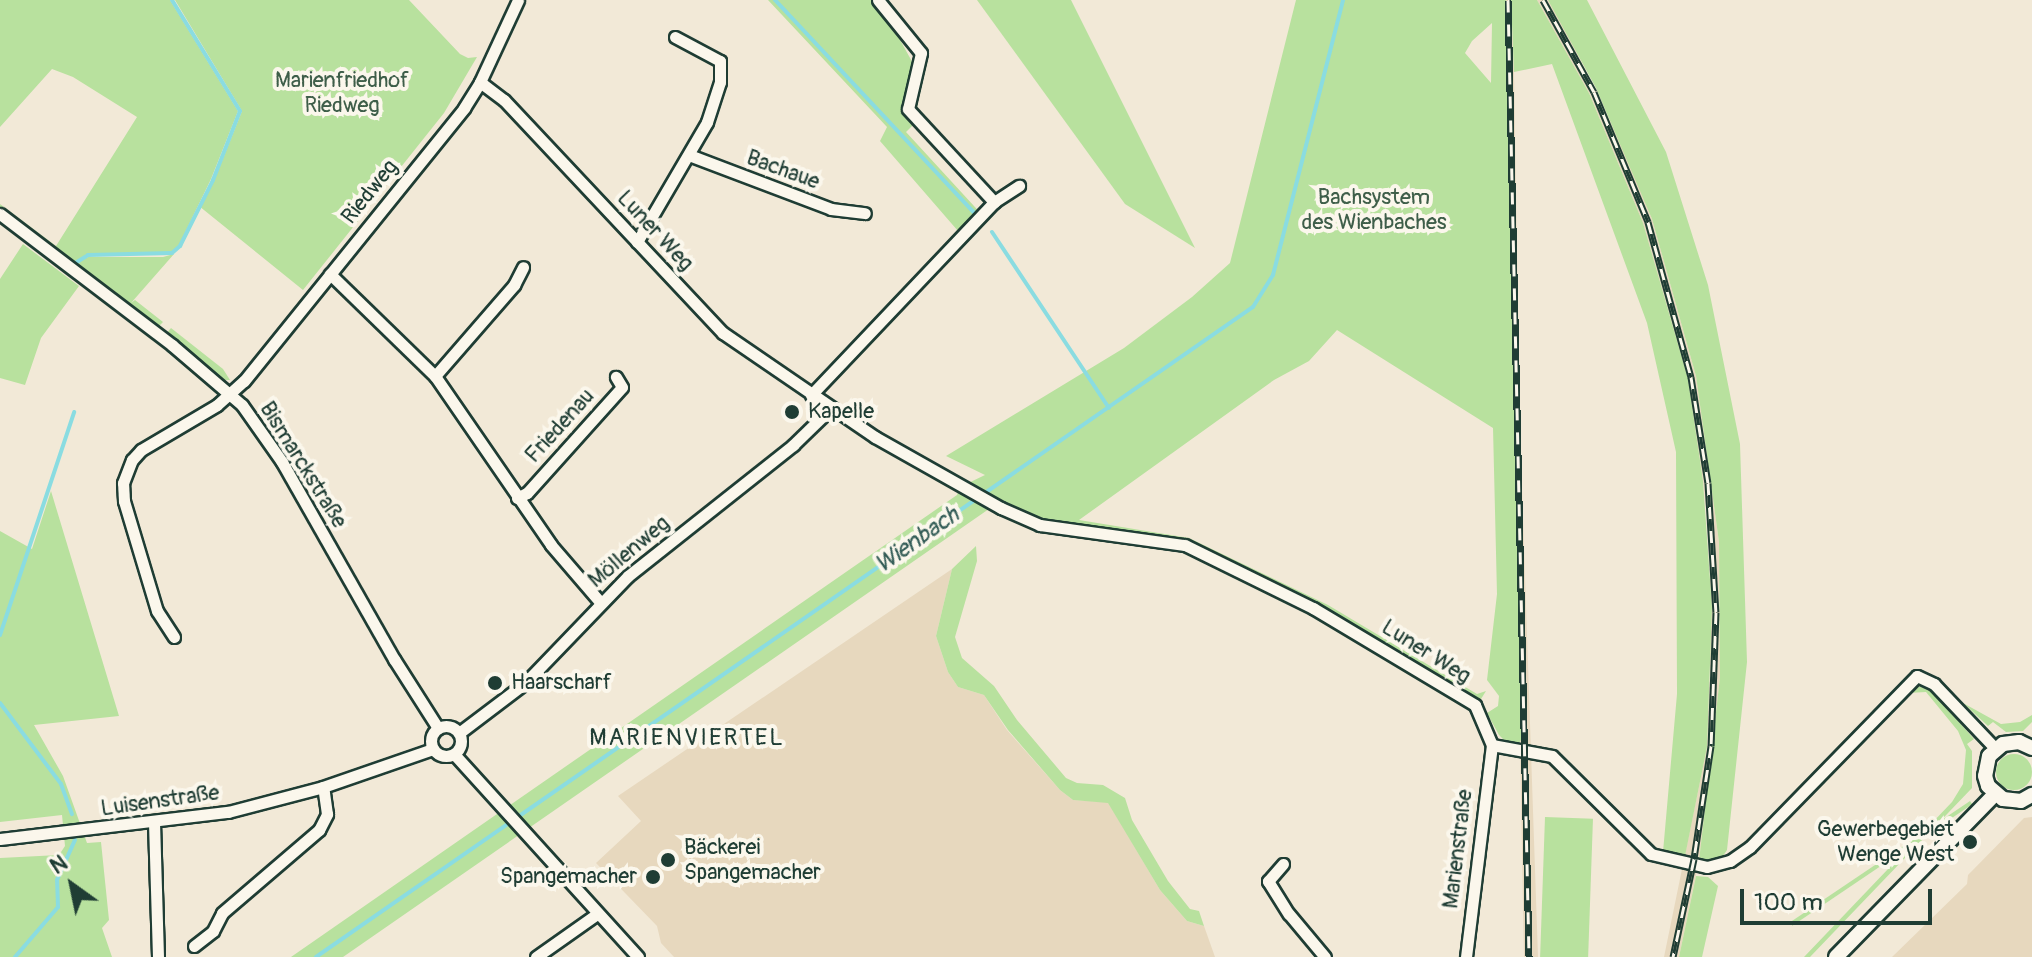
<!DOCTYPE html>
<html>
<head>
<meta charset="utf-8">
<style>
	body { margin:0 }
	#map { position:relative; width:2032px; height:957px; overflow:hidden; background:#f2e9d7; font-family:Pangolin,sans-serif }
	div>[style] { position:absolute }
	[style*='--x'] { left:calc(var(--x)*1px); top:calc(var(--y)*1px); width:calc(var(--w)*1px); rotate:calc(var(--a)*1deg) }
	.built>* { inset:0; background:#e7d8be }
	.green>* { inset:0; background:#b8e19e; transform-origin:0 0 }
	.round { border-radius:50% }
	.stream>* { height:4px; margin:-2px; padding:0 2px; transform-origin:2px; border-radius:2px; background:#8adce1 }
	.roads { filter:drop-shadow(2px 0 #1f3d34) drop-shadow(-2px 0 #1f3d34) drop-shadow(0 2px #1f3d34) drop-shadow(0 -2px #1f3d34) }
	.minor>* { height:11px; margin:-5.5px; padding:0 5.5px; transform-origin:5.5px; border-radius:5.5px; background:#fbf7ec }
	.minor>.ring { margin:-5.5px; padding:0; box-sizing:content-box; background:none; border:11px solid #fbf7ec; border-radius:50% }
	.tertiary>* { height:14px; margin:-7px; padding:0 7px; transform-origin:7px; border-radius:7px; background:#fbf7ec }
	.rail>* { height:7px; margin-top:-3.5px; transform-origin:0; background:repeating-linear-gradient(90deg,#fbf7ec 0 12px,#1f3d34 0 24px); box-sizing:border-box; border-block:2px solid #1f3d34 }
	.dots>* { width:22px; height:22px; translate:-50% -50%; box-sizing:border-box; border:4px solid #fbf7ec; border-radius:50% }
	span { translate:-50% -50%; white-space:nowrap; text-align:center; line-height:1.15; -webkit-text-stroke:8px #fbf7ec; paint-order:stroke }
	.park-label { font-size:22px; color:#3e5e49 }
	.street-label { font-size:22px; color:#1f3d34 }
	.poi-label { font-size:22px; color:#1f3d34 }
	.left { translate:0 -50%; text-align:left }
	.right { translate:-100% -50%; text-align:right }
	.water-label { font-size:24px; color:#345d57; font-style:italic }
	.neighbourhood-label { font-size:24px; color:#1f3d34; letter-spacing:2px }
	.north { position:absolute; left:32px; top:845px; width:80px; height:80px; -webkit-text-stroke:6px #fbf7ec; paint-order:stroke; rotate:327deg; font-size:22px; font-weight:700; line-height:32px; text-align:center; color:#1f3d34 }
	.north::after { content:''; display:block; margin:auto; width:28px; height:36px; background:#1f3d34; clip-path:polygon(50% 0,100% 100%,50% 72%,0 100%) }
	.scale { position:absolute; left:1740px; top:889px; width:192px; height:36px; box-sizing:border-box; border:4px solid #1f3d34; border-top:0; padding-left:10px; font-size:24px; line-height:28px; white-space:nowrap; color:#1f3d34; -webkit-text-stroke:6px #fbf7ec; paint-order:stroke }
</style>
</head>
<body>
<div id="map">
	<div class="built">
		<i style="clip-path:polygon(1506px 0,1511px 0,1514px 72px,1520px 430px,1538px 957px,1524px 957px)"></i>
		<i style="clip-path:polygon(1537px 0,1548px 0,1564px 26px,1626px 154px,1652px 219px,1696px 376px,1719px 542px,1720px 677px,1699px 861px,1679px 957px,1664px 957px,1707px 747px,1710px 677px,1710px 544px,1703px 481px,1688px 379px,1643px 223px,1589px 93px)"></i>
		<i style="clip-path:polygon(952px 569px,936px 636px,948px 672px,958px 687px,984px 695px,1007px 730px,1060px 790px,1073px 800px,1108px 802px,1160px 890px,1187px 921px,1204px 926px,1215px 957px,674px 957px,661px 943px,657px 926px,596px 863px,641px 821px,618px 796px)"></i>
		<i style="clip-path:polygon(2032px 817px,2032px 957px,1892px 957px,1967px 884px,1968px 875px,2024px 818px)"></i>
	</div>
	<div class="green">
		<i style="clip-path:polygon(0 0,170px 0,238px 111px,211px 179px,179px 245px,172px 252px,89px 254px,77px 262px,88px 257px,163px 257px,174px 254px,131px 303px,135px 300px,163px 322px,158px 327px,0 208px,0 204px,56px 246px,137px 117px,73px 77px,52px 69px,0 127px)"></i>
		<i style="clip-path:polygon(175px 0,409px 0,460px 54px,468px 58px,477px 57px,444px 113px,303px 290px,199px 206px,214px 181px,242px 111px)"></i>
		<i style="clip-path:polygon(768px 0,872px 0,893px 27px,921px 78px,915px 123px,906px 132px,985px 218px,980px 223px,972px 217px,958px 231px,880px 141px,887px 127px)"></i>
		<i style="clip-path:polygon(977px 0,1071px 0,1195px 248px,1125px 204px)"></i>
		<i style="clip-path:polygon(evenodd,1296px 0,1506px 0,1522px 738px,1519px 743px,1508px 744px,1499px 735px,1487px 713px,1498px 706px,1499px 696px,1487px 680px,1497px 594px,1493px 428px,1337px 330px,1309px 361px,1274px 380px,1079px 520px,1189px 538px,1328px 605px,1477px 694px,1486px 691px,1481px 699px,1470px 696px,1349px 623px,1192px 541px,1033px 518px,999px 502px,343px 957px,291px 957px,957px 495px,960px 487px,985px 475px,946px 456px,1124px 348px,1192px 297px,1230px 263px,1296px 0,1492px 23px,1491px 83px,1465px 53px,1472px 41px,1492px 23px)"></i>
		<i style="clip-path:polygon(1511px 0,1537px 0,1589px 93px,1643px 223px,1688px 379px,1703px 481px,1712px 608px,1707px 747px,1685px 856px,1663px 852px,1677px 694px,1676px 452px,1647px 323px,1552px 64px,1514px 72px)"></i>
		<i style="clip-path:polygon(1548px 0,1587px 0,1666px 152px,1708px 285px,1740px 444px,1747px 662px,1727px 850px,1723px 856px,1704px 863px,1699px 861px,1720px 677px,1719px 542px,1696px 376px,1652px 219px,1596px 88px)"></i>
		<i style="clip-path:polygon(23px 244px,79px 286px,41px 338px,25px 385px,0 378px,0 279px)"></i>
		<i style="clip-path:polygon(171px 328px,223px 369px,230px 380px,222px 380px,166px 334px)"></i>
		<i style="clip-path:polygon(51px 491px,119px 716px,34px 725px,63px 776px,87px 843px,101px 842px,109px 920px,102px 928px,112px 957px,0 957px,0 858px,59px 855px,65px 846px,62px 815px,0 822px,0 531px,32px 549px)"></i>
		<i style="clip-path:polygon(976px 546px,977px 561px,955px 637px,962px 658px,994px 686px,1017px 720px,1066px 778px,1077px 783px,1103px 785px,1125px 798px,1132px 820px,1168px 881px,1190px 909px,1199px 911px,1204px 926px,1187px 921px,1160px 890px,1108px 803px,1073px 800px,1060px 790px,1008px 730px,984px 695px,958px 687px,948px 672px,936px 636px,952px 569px)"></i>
		<i style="clip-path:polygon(1911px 686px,1929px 688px,1974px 739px,1967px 744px,1972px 751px,1972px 788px,1810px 957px,1804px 957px,1952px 802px,1963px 784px,1966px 750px,1958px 731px,1926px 692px,1907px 693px)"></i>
		<i style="clip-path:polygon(1963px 703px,2001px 724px,2020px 722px,2032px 715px,2032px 722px,2023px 731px,2006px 732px,1993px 722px,1988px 726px)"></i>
		<i class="round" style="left:1996px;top:754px;width:36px;height:36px"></i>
		<i style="left:1970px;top:801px;width:4px;height:217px;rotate:56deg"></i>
		<i style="left:1545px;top:817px;width:48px;height:140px;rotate:2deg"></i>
		<i style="clip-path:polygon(1696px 876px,1708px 877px,1718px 886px,1702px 957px,1679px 957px)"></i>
	</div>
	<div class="stream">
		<i style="--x:775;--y:0;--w:293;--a:46.9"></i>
		<i style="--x:992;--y:232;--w:211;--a:56.4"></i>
		<i style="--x:77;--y:262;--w:13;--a:-32"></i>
		<i style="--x:88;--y:255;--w:84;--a:-1.4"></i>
		<i style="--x:172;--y:253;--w:11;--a:-41"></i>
		<i style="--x:180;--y:246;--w:74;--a:-63.4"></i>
		<i style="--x:213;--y:180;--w:74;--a:-68.6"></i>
		<i style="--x:240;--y:111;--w:130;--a:-121.5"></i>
		<i style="--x:0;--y:635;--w:235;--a:-71.6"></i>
		<i style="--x:0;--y:703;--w:101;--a:53"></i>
		<i style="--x:61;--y:784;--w:32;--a:70"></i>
		<i style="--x:15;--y:957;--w:66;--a:-49.3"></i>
		<i style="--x:58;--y:907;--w:27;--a:-92"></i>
		<i style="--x:57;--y:880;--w:44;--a:-65.8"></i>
		<i style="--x:316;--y:957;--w:1140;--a:-34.75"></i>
		<i style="--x:1253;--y:307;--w:38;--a:-58"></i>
		<i style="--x:1273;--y:275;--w:284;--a:-75.7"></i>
	</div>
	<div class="roads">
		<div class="minor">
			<i style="--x:878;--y:0;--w:68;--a:50.9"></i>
			<i style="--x:921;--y:53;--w:57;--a:103.1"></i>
			<i style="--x:908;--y:109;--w:127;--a:47.2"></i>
			<i style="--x:480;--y:82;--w:30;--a:37"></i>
			<i style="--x:504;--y:100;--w:320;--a:46.8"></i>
			<i style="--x:723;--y:333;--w:184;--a:34.4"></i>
			<i style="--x:875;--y:437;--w:145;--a:29.4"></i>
			<i style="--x:1001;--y:508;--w:43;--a:23.6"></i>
			<i style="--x:1040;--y:525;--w:146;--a:7.9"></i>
			<i style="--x:1185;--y:545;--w:143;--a:26.2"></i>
			<i style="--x:1313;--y:608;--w:189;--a:30.9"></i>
			<i style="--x:1475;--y:705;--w:43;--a:67"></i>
			<i style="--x:1492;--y:745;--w:214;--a:97"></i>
			<i style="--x:689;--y:155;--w:152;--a:20.8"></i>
			<i style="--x:831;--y:209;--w:34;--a:7"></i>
			<i style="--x:0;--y:214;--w:216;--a:37.3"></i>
			<i style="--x:172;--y:345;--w:92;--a:40.6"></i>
			<i style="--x:242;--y:405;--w:70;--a:54.9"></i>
			<i style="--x:282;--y:462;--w:227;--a:60.4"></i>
			<i style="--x:394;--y:659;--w:82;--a:57.5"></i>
			<i style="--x:637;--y:242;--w:139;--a:-59.7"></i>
			<i style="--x:707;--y:122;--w:42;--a:-72"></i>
			<i style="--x:720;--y:82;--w:21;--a:-90"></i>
			<i style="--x:720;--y:61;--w:51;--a:-151.9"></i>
			<i style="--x:330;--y:274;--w:146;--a:44.2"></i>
			<i style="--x:435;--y:376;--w:205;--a:55.5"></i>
			<i style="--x:551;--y:545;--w:75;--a:49.3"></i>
			<i style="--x:435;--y:376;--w:121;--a:-49"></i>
			<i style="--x:514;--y:285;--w:20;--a:-63"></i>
			<i style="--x:811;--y:395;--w:266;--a:-46.5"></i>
			<i style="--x:994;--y:202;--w:30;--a:-33"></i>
			<i style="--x:517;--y:498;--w:11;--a:-27"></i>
			<i style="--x:527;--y:493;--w:142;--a:-48.1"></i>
			<i style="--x:622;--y:387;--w:12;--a:-121"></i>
			<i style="--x:174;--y:637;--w:31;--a:-123"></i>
			<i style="--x:157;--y:611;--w:115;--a:-106.7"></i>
			<i style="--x:124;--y:501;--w:18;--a:-93"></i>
			<i style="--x:123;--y:483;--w:25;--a:-69"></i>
			<i style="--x:132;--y:460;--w:13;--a:-48"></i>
			<i style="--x:141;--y:450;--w:88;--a:-30.6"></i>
			<i style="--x:217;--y:405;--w:36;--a:-42"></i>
			<i style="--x:244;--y:381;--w:351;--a:-51.1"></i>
			<i style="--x:464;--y:108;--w:31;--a:-58"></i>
			<i style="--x:480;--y:82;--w:90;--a:-65.1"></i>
			<i class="ring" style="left:431px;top:726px;width:19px;height:19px"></i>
			<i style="--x:459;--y:733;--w:83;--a:-37.1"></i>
			<i style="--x:525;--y:683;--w:149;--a:-46.1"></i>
			<i style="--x:628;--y:576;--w:211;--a:-38.4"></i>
			<i style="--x:793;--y:445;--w:53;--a:-44.2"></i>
			<i style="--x:1492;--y:745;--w:61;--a:10.4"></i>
			<i style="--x:1552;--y:756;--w:139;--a:44.7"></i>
			<i style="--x:1651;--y:854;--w:57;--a:13.1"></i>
			<i style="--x:1707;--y:867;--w:24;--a:-15"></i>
			<i style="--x:1730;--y:861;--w:24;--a:-35"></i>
			<i style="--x:1750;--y:847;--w:239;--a:-45.7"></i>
			<i style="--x:1917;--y:676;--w:19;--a:25"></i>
			<i style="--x:1934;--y:684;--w:90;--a:46.4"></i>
			<i style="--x:454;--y:754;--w:274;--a:47.8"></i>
			<i style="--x:154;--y:822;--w:135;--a:88.3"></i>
			<i style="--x:0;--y:839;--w:230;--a:-6.8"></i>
			<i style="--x:228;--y:812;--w:98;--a:-14.7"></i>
			<i style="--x:323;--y:787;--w:116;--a:-19.1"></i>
			<i style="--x:1283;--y:864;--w:23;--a:131"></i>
			<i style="--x:1268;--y:881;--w:39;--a:58"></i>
			<i style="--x:1289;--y:914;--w:56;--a:50.1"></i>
			<i style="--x:194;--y:946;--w:24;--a:-38"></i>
			<i style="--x:213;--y:931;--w:20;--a:-63"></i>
			<i style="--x:222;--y:913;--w:128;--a:-40.6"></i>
			<i style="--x:319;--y:830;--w:18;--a:-63"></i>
			<i style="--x:327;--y:814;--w:27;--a:-98"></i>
			<i style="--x:536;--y:957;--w:75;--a:-35.2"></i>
		</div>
		<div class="tertiary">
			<i style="--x:2032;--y:748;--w:14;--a:-155"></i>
			<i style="--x:2019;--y:742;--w:16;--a:173"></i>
			<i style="--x:2003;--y:744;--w:18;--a:139"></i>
			<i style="--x:1989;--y:756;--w:20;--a:101"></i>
			<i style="--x:1985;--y:776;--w:10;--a:73"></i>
			<i style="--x:1988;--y:786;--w:20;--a:41"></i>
			<i style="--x:2003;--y:799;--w:18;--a:6"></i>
			<i style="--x:2021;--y:801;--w:13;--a:-29"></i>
			<i style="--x:1836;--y:957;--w:228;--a:-45.7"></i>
		</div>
	</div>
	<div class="rail">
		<i style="--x:1508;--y:0;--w:957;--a:88.74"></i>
		<i style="--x:1543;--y:0;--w:105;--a:61"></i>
		<i style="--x:1594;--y:92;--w:141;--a:67.4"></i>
		<i style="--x:1648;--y:222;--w:161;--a:74.5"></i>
		<i style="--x:1691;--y:377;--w:107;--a:80.9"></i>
		<i style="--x:1708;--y:483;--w:129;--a:86.5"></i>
		<i style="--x:1716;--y:612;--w:134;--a:92.1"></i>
		<i style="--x:1711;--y:746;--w:114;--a:98.6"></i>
		<i style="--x:1694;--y:859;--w:100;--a:102.1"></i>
	</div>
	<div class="dots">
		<i style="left:792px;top:412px;background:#1f3d34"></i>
		<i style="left:495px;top:683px;background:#1f3d34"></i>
		<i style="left:1970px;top:842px;background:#1f3d34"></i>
		<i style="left:668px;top:860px;background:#1f3d34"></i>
		<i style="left:653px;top:877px;background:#1f3d34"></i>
	</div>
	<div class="park-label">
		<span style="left:342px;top:93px">Marienfriedhof<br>Riedweg</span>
		<span style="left:1374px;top:210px">Bachsystem<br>des Wienbaches</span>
	</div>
	<div class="street-label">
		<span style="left:783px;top:170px;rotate:20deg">Bachaue</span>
		<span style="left:370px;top:192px;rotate:-51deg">Riedweg</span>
		<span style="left:655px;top:231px;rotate:47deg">Luner Weg</span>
		<span style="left:560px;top:426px;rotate:-48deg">Friedenau</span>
		<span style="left:303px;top:465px;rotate:58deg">Bismarckstraße</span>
		<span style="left:629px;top:552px;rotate:-40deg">Möllenweg</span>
		<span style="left:1426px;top:652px;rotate:32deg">Luner Weg</span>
		<span style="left:160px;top:801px;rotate:-8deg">Luisenstraße</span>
		<span style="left:1458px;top:849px;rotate:-83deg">Marienstraße</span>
	</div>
	<div class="poi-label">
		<span class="left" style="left:808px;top:412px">Kapelle</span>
		<span class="left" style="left:511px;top:683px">Haarscharf</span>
		<span class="right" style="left:1954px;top:842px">Gewerbegebiet<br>Wenge West</span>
		<span class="left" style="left:684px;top:860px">Bäckerei<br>Spangemacher</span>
		<span class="right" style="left:637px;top:877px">Spangemacher</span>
	</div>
	<div class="water-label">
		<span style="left:917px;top:540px;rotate:-35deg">Wienbach</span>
	</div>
	<div class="neighbourhood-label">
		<span style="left:687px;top:738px">MARIENVIERTEL</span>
	</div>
	<div class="north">N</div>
	<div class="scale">100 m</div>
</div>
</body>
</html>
